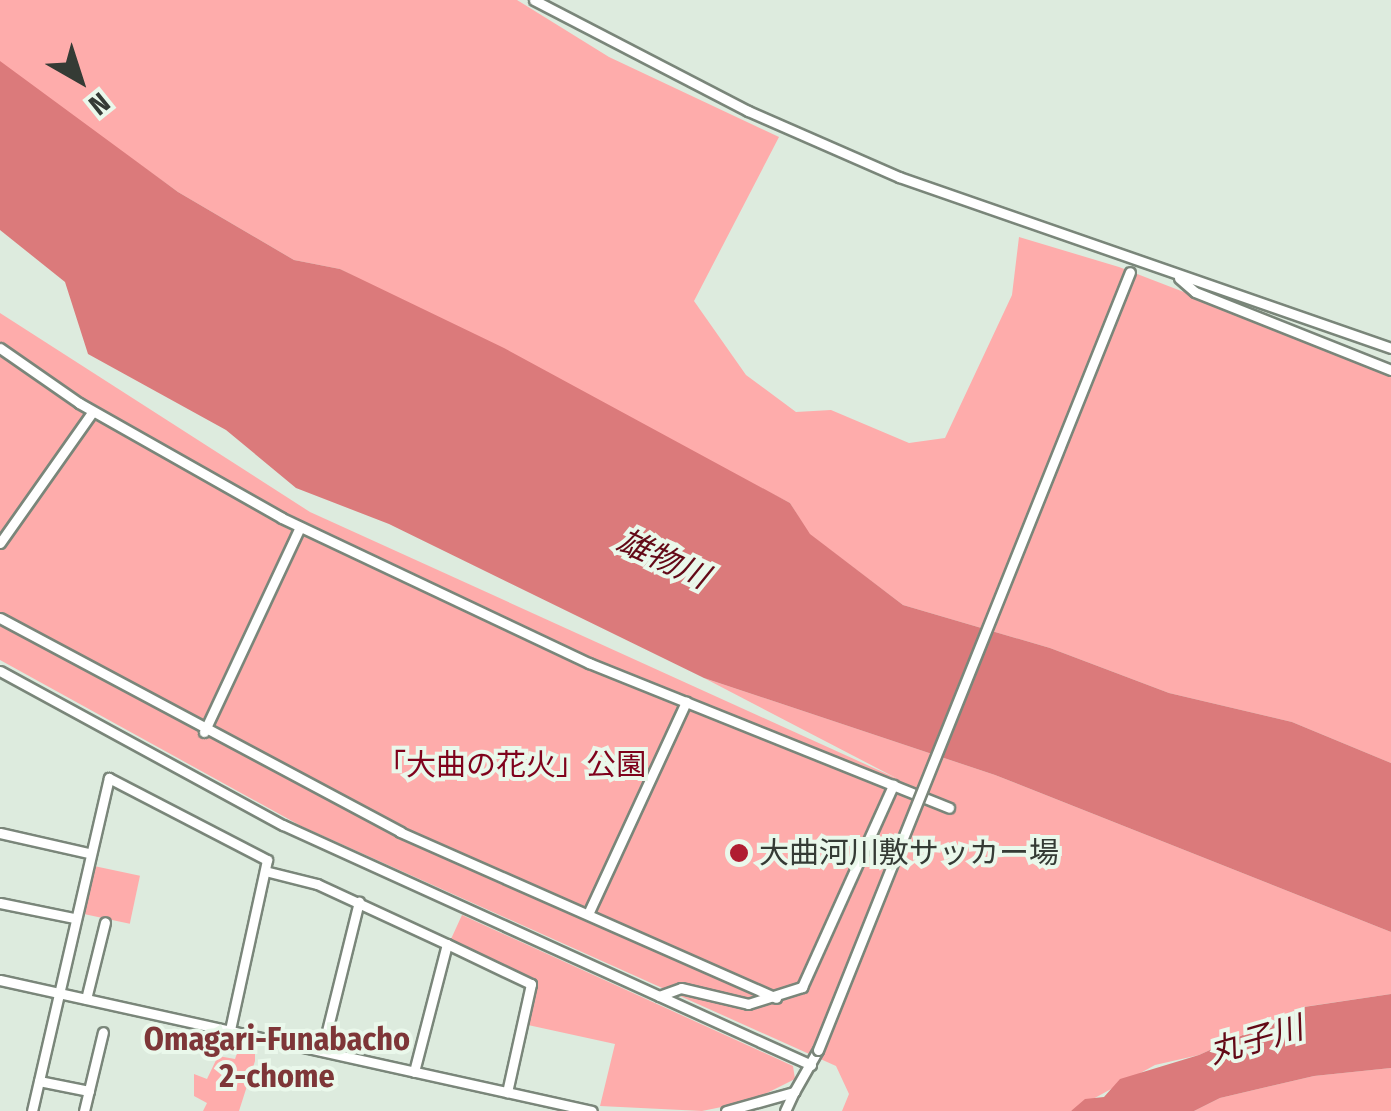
<!DOCTYPE html>
<html>
<head>
<meta charset="utf-8">
<style>
	body { margin:0 }
	#map { position:relative; width:1391px; height:1111px; overflow:hidden; background:#ddebde; font-family:"Fira Sans Condensed","Noto Sans JP",sans-serif }
	div>[style] { position:absolute }
	[style*='--x'] { left:calc(var(--x)*1px); top:calc(var(--y)*1px); width:calc(var(--w)*1px); rotate:calc(var(--a)*1deg) }
	.green>* { inset:0; background:#feacab; transform-origin:0 0 }
	.water>* { inset:0; background:#db7a7b }
	.roads { filter:drop-shadow(2px 0 #7a867a) drop-shadow(-2px 0 #7a867a) drop-shadow(0 2px #7a867a) drop-shadow(0 -2px #7a867a) }
	.street>* { height:9px; margin:-4.5px; padding:0 4.5px; transform-origin:4.5px; border-radius:4.5px; background:#fff }
	.bridges { filter:drop-shadow(2px 0 #7a867a) drop-shadow(-2px 0 #7a867a) drop-shadow(0 2px #7a867a) drop-shadow(0 -2px #7a867a) }
	.street-bridge>* { height:9px; margin:-4.5px; padding:0 4.5px; transform-origin:4.5px; border-radius:4.5px; background:#fff }
	.dots>* { width:28px; height:28px; translate:-50% -50%; box-sizing:border-box; border:5px solid #eaf8eb; border-radius:50% }
	span { translate:-50% -50%; white-space:nowrap; text-align:center; line-height:1.15; -webkit-text-stroke:8px #eaf8eb; paint-order:stroke }
	.park-label { font-size:30px; color:#7f021c }
	.poi-label { font-size:30px; color:#353b35 }
	.left { translate:0 -50%; text-align:left }
	.water-label { font-size:32px; color:#630917; font-style:italic }
	.neighbourhood-label { font-size:32px; color:#7e3638; font-weight:700 }
	.north { position:absolute; left:30px; top:30px; width:100px; height:100px; -webkit-text-stroke:8px #eaf8eb; paint-order:stroke; rotate:141deg; font-size:28px; font-weight:700; line-height:40px; text-align:center; color:#353b35 }
	.north::after { content:''; display:block; margin:auto; width:35px; height:45px; background:#353b35; clip-path:polygon(50% 0,100% 100%,50% 72%,0 100%) }
</style>
</head>
<body>
<div id="map">
	<div class="green">
		<i style="clip-path:polygon(0 0,517px 0,609px 57px,779px 137px,694px 301px,746px 375px,796px 412px,831px 410px,909px 443px,945px 438px,1012px 295px,1019px 237px,1119px 267px,1391px 372px,1391px 763px,1292px 722px,1169px 693px,1050px 648px,903px 605px,809px 534px,790px 503px,340px 269px,294px 260px,178px 192px,0 64px)"></i>
		<i style="clip-path:polygon(0 313px,310px 512px,898px 779px,704px 678px,995px 775px,1391px 932px,1391px 994px,1303px 1007px,1199px 1055px,1155px 1065px,1071px 1111px,842px 1111px,849px 1094px,836px 1066px,301px 826px,0 660px)"></i>
		<i style="left:94px;top:866px;width:47px;height:49px;rotate:12deg"></i>
		<i style="clip-path:polygon(462px 915px,793px 1066px,795px 1079px,751px 1101px,702px 1111px,600px 1106px,615px 1044px,528px 1025px,538px 981px,451px 939px)"></i>
		<i style="clip-path:polygon(241px 1042px,255px 1046px,255px 1061px,239px 1111px,203px 1111px,207px 1103px,194px 1096px,194px 1074px,207px 1079px,218px 1056px,235px 1059px)"></i>
		<i style="clip-path:polygon(1391px 1068px,1391px 1111px,1194px 1111px,1220px 1098px,1314px 1076px)"></i>
	</div>
	<div class="water">
		<i style="clip-path:polygon(0 61px,178px 192px,294px 260px,340px 269px,504px 348px,790px 503px,810px 534px,903px 605px,1050px 648px,1169px 693px,1292px 722px,1391px 763px,1391px 932px,995px 775px,704px 678px,389px 524px,296px 488px,226px 430px,88px 354px,65px 282px,0 230px)"></i>
		<i style="clip-path:polygon(1391px 994px,1391px 1068px,1314px 1076px,1220px 1098px,1194px 1111px,1071px 1111px,1085px 1099px,1104px 1097px,1120px 1079px,1199px 1055px,1304px 1007px)"></i>
	</div>
	<div class="roads">
		<div class="street">
			<i style="--x:534;--y:0;--w:241;--a:27.4"></i>
			<i style="--x:748;--y:111;--w:165;--a:23.6"></i>
			<i style="--x:899;--y:177;--w:521;--a:19.17"></i>
			<i style="--x:1179;--y:278;--w:21;--a:41"></i>
			<i style="--x:1195;--y:292;--w:211;--a:21.7"></i>
			<i style="--x:0;--y:348;--w:96;--a:34.8"></i>
			<i style="--x:79;--y:403;--w:233;--a:29.5"></i>
			<i style="--x:282;--y:518;--w:340;--a:25.3"></i>
			<i style="--x:589;--y:663;--w:388;--a:21.9"></i>
			<i style="--x:0;--y:543;--w:161;--a:-54.8"></i>
			<i style="--x:0;--y:618;--w:454;--a:28.1"></i>
			<i style="--x:400;--y:832;--w:411;--a:23.8"></i>
			<i style="--x:0;--y:671;--w:322;--a:28.6"></i>
			<i style="--x:283;--y:825;--w:580;--a:24.44"></i>
			<i style="--x:204;--y:732;--w:226;--a:-64.9"></i>
			<i style="--x:0;--y:833;--w:90;--a:12.8"></i>
			<i style="--x:265;--y:871;--w:54;--a:14"></i>
			<i style="--x:317;--y:884;--w:143;--a:24.8"></i>
			<i style="--x:447;--y:944;--w:132;--a:104.5"></i>
			<i style="--x:0;--y:903;--w:76;--a:11.5"></i>
			<i style="--x:588;--y:914;--w:234;--a:-65.2"></i>
			<i style="--x:447;--y:944;--w:93;--a:25.5"></i>
			<i style="--x:531;--y:984;--w:111;--a:102.5"></i>
			<i style="--x:0;--y:980;--w:606;--a:12.48"></i>
			<i style="--x:659;--y:996;--w:23;--a:-20"></i>
			<i style="--x:681;--y:988;--w:69;--a:13.4"></i>
			<i style="--x:748;--y:1004;--w:57;--a:-17.5"></i>
			<i style="--x:802;--y:987;--w:222;--a:-65.7"></i>
			<i style="--x:86;--y:999;--w:79;--a:-76.1"></i>
			<i style="--x:322;--y:1051;--w:154;--a:-76.1"></i>
			<i style="--x:39;--y:1081;--w:51;--a:11.3"></i>
			<i style="--x:32;--y:1111;--w:342;--a:-77"></i>
			<i style="--x:109;--y:778;--w:178;--a:27.4"></i>
			<i style="--x:267;--y:860;--w:174;--a:102.3"></i>
			<i style="--x:84;--y:1111;--w:81;--a:-76.5"></i>
			<i style="--x:726;--y:1111;--w:71;--a:-15.6"></i>
			<i style="--x:794;--y:1092;--w:48;--a:-60.3"></i>
			<i style="--x:785;--y:1111;--w:21;--a:-65"></i>
		</div>
	</div>
	<div class="bridges">
		<div class="street-bridge">
			<i style="--x:818;--y:1050;--w:838;--a:-68.15"></i>
		</div>
	</div>
	<div class="dots">
		<i style="left:739px;top:853px;background:#b01c31"></i>
	</div>
	<div class="park-label">
		<span style="left:511px;top:765px">「大曲の花火」公園</span>
	</div>
	<div class="poi-label">
		<span class="left" style="left:759px;top:853px">大曲河川敷サッカー場</span>
	</div>
	<div class="water-label">
		<span style="left:663px;top:559px;rotate:25deg">雄物川</span>
		<span style="left:1256px;top:1040px;rotate:-16deg">丸子川</span>
	</div>
	<div class="neighbourhood-label">
		<span style="left:277px;top:1058px">Omagari-Funabacho<br>2-chome</span>
	</div>
	<div class="north">N</div>
</div>
</body>
</html>
